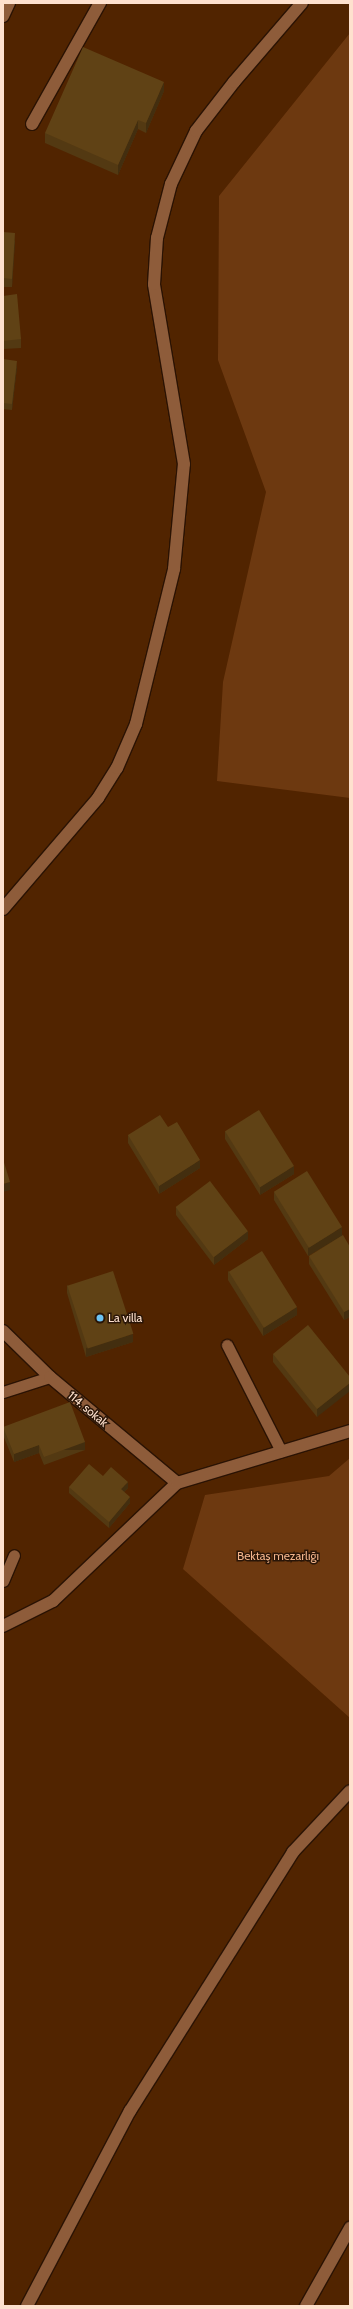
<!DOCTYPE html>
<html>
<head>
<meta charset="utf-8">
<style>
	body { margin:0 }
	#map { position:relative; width:353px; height:2309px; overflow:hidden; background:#512400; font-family:Cabin,sans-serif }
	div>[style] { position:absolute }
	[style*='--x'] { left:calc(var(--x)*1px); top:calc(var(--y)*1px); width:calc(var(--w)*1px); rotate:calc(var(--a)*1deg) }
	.green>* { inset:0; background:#6d3910 }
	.roads { filter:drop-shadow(1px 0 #2b1303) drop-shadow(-1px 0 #2b1303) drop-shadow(0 1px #2b1303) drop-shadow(0 -1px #2b1303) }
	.service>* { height:11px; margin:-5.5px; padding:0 5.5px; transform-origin:5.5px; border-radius:5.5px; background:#8e5c3a }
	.minor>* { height:12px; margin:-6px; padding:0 6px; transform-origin:6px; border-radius:6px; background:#8e5c3a }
	.tertiary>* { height:12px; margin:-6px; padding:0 6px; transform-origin:6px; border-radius:6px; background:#8e5c3a }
	.wall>* { inset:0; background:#533912 }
	.shaded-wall>* { inset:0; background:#432e0f; transform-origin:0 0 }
	.building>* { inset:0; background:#604215; transform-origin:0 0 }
	.dots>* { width:11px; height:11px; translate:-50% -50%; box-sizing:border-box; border:2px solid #291507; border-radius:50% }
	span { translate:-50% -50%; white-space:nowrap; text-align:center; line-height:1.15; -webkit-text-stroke:3px #291507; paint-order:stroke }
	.poi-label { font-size:12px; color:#fee1ce }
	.left { translate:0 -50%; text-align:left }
	.street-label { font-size:12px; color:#fee1ce }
	.park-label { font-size:12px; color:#f1b38b }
	.frame { position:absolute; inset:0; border:4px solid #fee1ce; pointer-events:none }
</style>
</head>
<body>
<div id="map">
	<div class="green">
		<i style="clip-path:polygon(350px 33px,350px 798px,217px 781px,223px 682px,266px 492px,218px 360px,219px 196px)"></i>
		<i style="clip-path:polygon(350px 1458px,350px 1718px,183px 1569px,205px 1495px,329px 1476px)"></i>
	</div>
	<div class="roads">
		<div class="service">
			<i style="--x:227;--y:1345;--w:119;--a:63"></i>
			<i style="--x:3;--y:1392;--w:49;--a:-17.7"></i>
			<i style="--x:3;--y:1581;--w:28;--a:-67"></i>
		</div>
		<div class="minor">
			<i style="--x:3;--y:16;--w:14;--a:-65"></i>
			<i style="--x:32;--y:124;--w:139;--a:-60.7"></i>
			<i style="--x:3;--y:1331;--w:66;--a:44.4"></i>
			<i style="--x:50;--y:1377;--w:165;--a:39.8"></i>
			<i style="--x:3;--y:1626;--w:56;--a:-26.6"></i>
			<i style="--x:53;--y:1601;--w:171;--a:-43.6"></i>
			<i style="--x:177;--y:1483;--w:181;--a:-16.7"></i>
			<i style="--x:27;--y:2306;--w:221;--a:-62.2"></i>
			<i style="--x:130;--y:2111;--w:306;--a:-57.8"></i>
			<i style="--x:293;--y:1852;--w:83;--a:-46.9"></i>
			<i style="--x:306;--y:2306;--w:90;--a:-60.6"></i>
		</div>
		<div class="tertiary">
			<i style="--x:3;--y:909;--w:146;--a:-49.4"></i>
			<i style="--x:98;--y:798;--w:36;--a:-58"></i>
			<i style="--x:117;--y:768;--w:48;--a:-66.6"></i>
			<i style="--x:136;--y:724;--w:160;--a:-76.2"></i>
			<i style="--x:174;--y:569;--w:105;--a:-84.6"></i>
			<i style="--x:184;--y:464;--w:182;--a:-99.5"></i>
			<i style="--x:154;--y:284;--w:46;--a:-86.3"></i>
			<i style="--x:157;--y:238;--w:56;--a:-75.5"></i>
			<i style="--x:171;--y:184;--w:59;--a:-64.7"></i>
			<i style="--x:196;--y:131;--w:62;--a:-52.2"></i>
			<i style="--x:234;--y:82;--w:104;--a:-49.3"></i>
		</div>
	</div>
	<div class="wall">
		<i style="clip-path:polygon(164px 91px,146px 133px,138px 129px,118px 175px,45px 143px,45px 133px)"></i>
		<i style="clip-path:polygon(3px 232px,15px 241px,12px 287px,3px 287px)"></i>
		<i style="clip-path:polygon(3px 296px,21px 339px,21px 348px,3px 349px)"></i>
		<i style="clip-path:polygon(3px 359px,17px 367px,12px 410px,3px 409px)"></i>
		<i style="clip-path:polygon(168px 1127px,200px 1168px,159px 1194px,128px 1143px,128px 1135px)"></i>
		<i style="clip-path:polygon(225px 1131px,294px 1174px,260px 1195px,225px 1139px)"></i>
		<i style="clip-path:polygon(274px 1192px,342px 1236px,308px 1256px,274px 1200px)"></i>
		<i style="clip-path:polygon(176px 1207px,248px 1239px,214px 1265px,176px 1215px)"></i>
		<i style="clip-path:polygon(350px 1247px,350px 1317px,344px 1320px,309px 1264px,309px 1256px)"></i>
		<i style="clip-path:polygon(228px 1271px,297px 1315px,263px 1336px,228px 1280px)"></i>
		<i style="clip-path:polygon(67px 1285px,133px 1342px,86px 1357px,67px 1293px)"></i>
		<i style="clip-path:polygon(273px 1354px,350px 1377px,317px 1417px,273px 1362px)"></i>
		<i style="clip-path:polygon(3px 1427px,85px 1450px,44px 1465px,39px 1453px,14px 1462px,3px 1435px)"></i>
		<i style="clip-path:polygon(103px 1476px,128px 1488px,124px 1492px,130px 1503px,109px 1528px,69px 1493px,69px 1487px)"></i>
	</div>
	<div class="shaded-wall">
		<i style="clip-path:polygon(164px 82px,164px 91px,146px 133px,146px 123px)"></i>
		<i style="clip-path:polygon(138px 120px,138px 129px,118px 175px,118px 165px)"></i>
		<i style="clip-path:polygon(15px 233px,15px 241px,12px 287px,12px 279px)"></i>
		<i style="clip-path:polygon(17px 361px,17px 367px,12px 410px,12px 404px)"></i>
		<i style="clip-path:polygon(200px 1160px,200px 1168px,159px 1194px,159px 1186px)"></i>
		<i style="clip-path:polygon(294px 1166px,294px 1174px,260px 1195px,260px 1187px)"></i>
		<i style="clip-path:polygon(10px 1182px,10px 1190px,3px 1192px,3px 1184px)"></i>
		<i style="clip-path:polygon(342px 1227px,342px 1236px,308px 1256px,308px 1248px)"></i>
		<i style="clip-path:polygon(248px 1231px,248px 1239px,214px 1265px,214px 1257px)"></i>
		<i style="clip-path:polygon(297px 1307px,297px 1315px,263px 1336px,263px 1328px)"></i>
		<i style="clip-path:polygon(350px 1309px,350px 1317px,344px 1320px,344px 1312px)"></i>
		<i style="clip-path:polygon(133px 1334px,133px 1342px,86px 1357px,86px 1348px)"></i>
		<i style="clip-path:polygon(350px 1383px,350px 1391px,317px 1417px,317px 1409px)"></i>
		<i style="left:85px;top:1442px;width:8px;height:44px;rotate:90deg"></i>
		<i style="clip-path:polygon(39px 1445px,39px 1453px,14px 1462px,14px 1454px)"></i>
		<i style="clip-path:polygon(128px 1482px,128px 1488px,121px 1495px,121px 1489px)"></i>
		<i style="clip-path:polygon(130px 1497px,130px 1503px,109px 1528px,109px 1522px)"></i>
	</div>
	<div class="building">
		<i style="clip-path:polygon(83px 47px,164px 82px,146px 123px,138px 120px,118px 165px,45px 133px)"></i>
		<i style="clip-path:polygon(3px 232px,15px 233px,12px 279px,3px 278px)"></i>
		<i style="clip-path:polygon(17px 294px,21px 339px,3px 341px,3px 296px)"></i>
		<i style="clip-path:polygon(3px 359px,17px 361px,12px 404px,3px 403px)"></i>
		<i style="left:259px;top:1110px;width:66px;height:40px;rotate:58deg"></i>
		<i style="clip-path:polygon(160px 1115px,168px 1127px,177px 1122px,200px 1160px,159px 1186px,128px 1135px)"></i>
		<i style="clip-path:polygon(3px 1159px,10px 1182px,3px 1184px)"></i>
		<i style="left:307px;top:1171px;width:66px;height:39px;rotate:58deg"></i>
		<i style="left:210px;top:1181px;width:63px;height:43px;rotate:53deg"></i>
		<i style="clip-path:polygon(343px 1235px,350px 1247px,350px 1309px,344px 1312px,309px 1256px)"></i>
		<i style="left:262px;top:1251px;width:66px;height:39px;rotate:58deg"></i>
		<i style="left:113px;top:1271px;width:66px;height:48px;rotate:72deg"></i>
		<i style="clip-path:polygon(308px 1325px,350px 1377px,350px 1383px,317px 1409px,273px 1354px)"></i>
		<i style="clip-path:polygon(70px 1402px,85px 1442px,44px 1457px,39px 1445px,14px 1454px,3px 1427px)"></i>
		<i style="clip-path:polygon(89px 1464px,103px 1476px,111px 1467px,128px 1482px,121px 1489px,130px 1497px,109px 1522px,69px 1487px)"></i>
	</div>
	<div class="dots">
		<i style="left:100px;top:1318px;background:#6cc3f2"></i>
	</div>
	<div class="poi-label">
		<span class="left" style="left:108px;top:1318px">La villa</span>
	</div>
	<div class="street-label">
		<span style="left:88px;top:1409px;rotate:40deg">114. sokak</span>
	</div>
	<div class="park-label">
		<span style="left:278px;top:1556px">Bektaş mezarlığı</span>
	</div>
	<div class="frame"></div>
</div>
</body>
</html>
